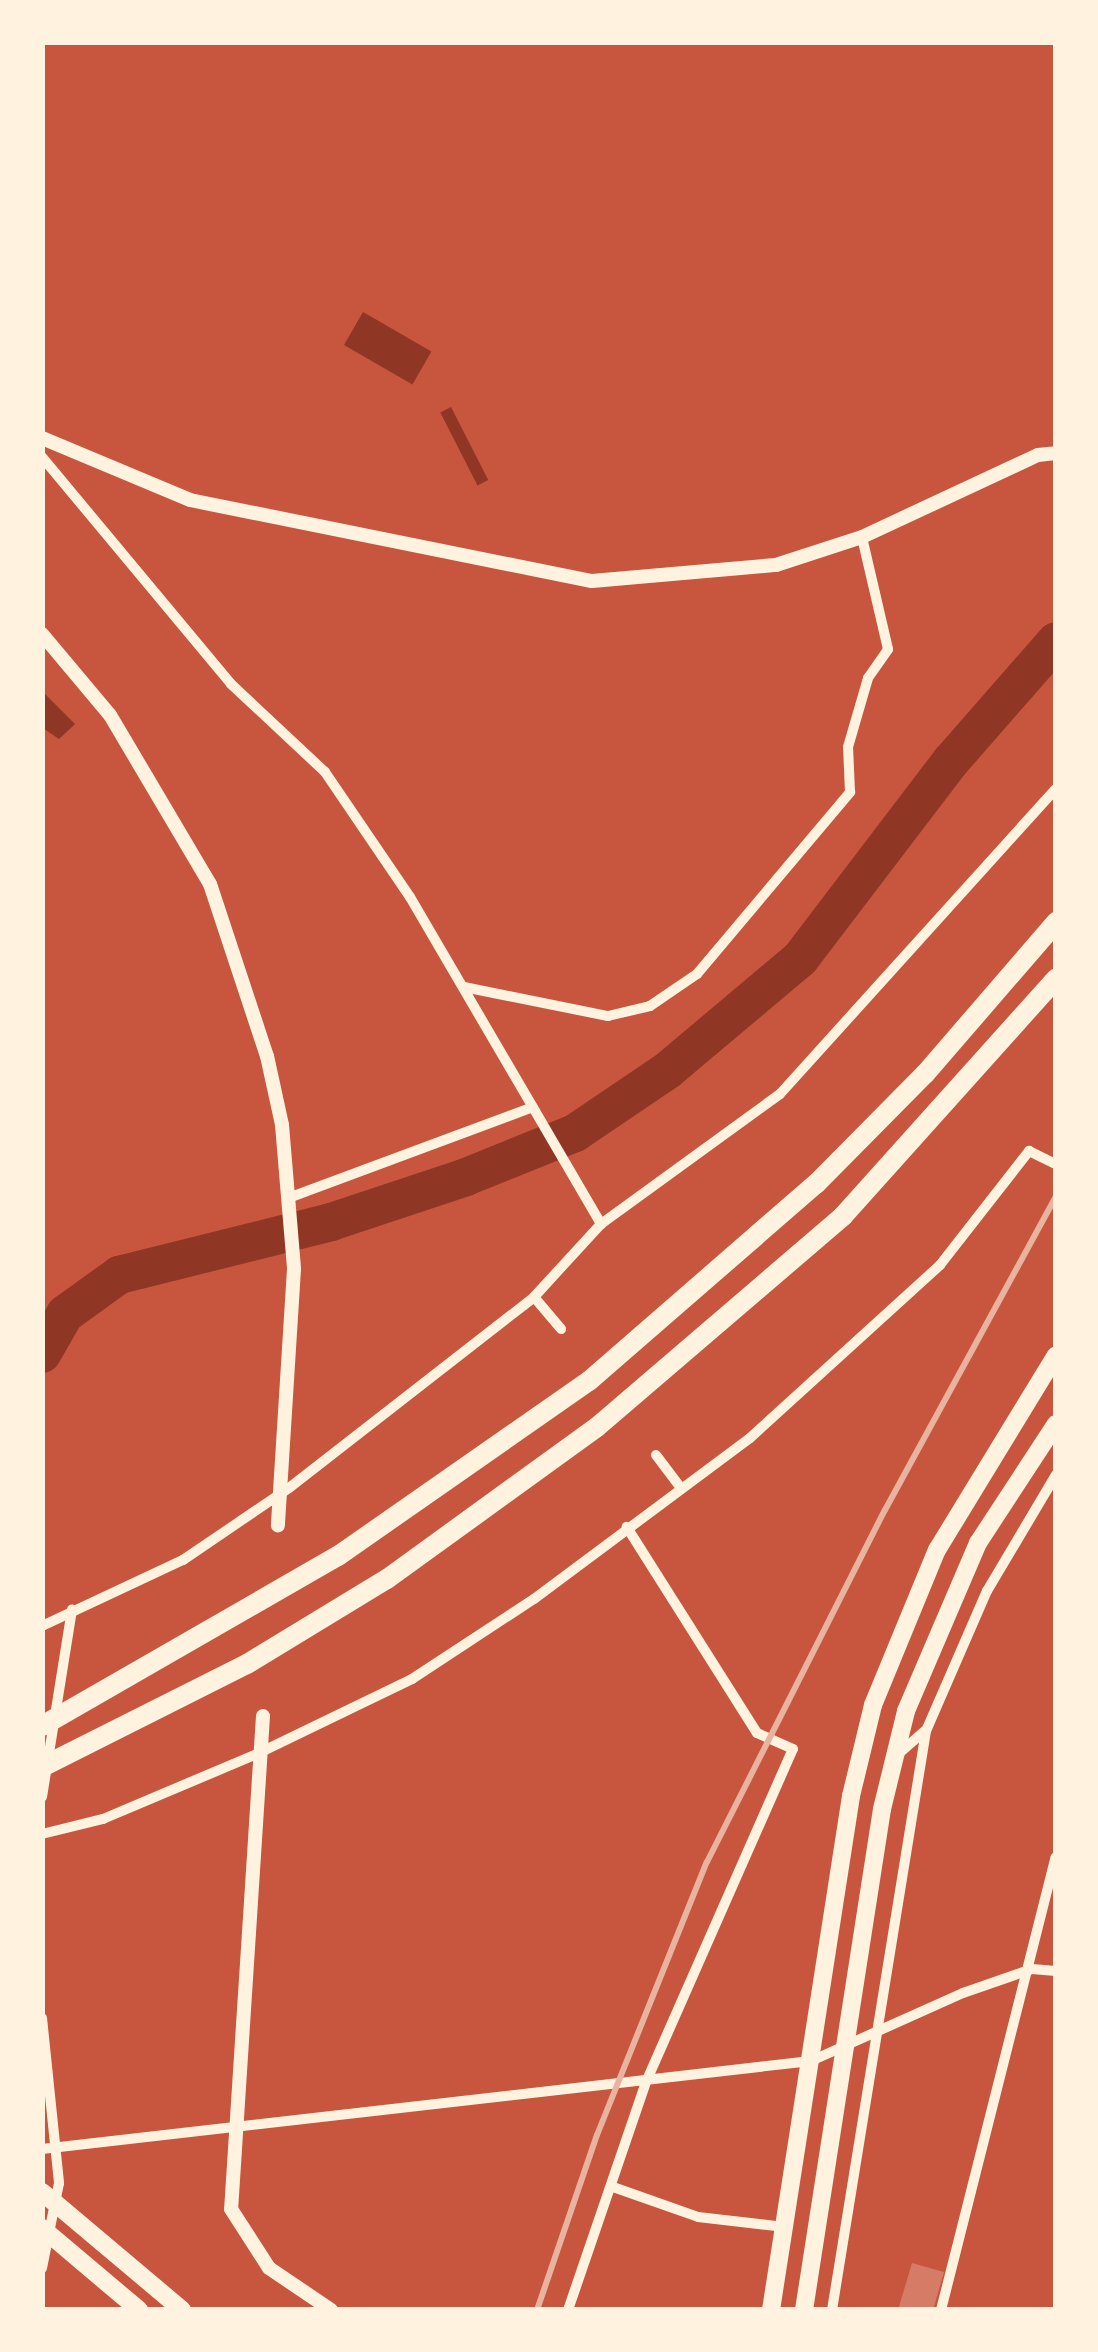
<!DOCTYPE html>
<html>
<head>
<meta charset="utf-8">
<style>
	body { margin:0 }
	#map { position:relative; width:1098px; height:2352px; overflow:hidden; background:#c8553d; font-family:"Titillium Web",sans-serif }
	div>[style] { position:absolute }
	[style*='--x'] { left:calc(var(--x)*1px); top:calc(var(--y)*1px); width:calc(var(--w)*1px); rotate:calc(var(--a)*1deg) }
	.water>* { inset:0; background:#8f3625; transform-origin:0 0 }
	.river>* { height:38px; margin:-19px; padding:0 19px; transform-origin:19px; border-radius:19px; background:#8f3625 }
	.building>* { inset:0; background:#d67c66 }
	.minor>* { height:10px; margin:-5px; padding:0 5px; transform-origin:5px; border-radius:5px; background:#fff3e0 }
	.tertiary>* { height:14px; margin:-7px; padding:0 7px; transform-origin:7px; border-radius:7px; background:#fff3e0 }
	.trunk>* { height:18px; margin:-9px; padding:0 9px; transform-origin:9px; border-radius:9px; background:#fff3e0 }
	.motorway>* { height:20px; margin:-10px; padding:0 10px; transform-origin:10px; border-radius:10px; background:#fff3e0 }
	.rail>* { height:6px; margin:-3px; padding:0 3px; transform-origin:3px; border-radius:3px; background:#e9b49f }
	span { translate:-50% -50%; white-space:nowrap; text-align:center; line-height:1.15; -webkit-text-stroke:9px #fff3e0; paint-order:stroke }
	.frame { position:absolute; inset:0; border:45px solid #fff3e0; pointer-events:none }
</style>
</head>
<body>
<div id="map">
	<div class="water">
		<i style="left:363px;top:312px;width:79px;height:38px;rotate:30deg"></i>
		<i style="left:451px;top:407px;width:82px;height:12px;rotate:63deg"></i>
		<i style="clip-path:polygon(43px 692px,75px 724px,59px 739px,43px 728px)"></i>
	</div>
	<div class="river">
		<i style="--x:42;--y:1354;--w:46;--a:-60.1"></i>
		<i style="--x:65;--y:1314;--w:67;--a:-35.8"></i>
		<i style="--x:119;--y:1275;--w:219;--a:-14"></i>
		<i style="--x:331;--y:1222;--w:142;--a:-18.4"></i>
		<i style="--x:466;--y:1177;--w:118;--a:-22"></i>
		<i style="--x:575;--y:1133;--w:112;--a:-34.1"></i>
		<i style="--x:668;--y:1070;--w:172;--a:-40.1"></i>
		<i style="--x:800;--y:959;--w:249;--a:-52.7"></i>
		<i style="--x:951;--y:761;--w:159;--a:-48.8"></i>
	</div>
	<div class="building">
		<i style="clip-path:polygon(912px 2263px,944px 2272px,933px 2310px,898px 2310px)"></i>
	</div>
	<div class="minor">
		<i style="--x:42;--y:457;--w:295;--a:50.2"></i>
		<i style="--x:231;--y:684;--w:129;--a:43.1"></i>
		<i style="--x:325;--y:772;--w:151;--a:55.8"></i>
		<i style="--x:410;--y:897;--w:379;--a:59.7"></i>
		<i style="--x:464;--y:987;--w:147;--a:11.4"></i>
		<i style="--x:608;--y:1016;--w:43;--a:-13.4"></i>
		<i style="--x:650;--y:1006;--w:57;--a:-34.2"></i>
		<i style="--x:697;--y:974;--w:238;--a:-49.9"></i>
		<i style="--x:850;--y:792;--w:45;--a:-92.5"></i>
		<i style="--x:848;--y:747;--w:72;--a:-73.8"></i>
		<i style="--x:868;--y:678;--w:35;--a:-55"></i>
		<i style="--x:888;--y:649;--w:115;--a:-103.1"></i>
		<i style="--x:291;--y:1197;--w:258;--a:-20.4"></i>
		<i style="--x:534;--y:1297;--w:42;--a:49.8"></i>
		<i style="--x:656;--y:1455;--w:41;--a:52.9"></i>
		<i style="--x:42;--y:1626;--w:156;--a:-25.1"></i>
		<i style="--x:183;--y:1560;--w:128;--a:-34.2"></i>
		<i style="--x:289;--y:1488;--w:311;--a:-37.9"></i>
		<i style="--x:534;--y:1297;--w:99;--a:-47.5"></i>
		<i style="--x:601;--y:1224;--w:221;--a:-36"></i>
		<i style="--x:780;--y:1094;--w:411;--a:-47.9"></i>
		<i style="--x:896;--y:1756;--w:38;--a:-41"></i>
		<i style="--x:42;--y:1797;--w:190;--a:-80.9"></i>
		<i style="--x:42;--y:1834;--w:63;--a:-13.8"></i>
		<i style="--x:103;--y:1819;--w:169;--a:-22.9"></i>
		<i style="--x:259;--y:1753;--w:170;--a:-25.8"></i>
		<i style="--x:412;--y:1679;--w:146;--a:-33.3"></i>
		<i style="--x:534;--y:1599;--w:269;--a:-36.7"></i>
		<i style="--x:750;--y:1438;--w:257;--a:-42.3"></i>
		<i style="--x:940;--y:1265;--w:145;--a:-52"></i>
		<i style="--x:1029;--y:1151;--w:30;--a:26"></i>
		<i style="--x:42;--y:2018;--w:166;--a:84.1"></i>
		<i style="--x:59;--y:2183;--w:87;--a:101.3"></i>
		<i style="--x:42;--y:2149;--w:774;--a:-6.53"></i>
		<i style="--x:811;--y:2061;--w:167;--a:-24.1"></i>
		<i style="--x:963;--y:1993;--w:73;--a:-19.2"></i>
		<i style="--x:1032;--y:1969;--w:24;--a:5"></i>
		<i style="--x:613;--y:2187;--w:90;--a:19.4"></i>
		<i style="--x:698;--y:2217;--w:88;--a:6.6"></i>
		<i style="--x:568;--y:2310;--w:241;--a:-71.1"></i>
		<i style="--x:646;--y:2082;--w:364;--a:-66.2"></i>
		<i style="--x:793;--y:1749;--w:39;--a:-156"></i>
		<i style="--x:757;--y:1733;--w:244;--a:-122.3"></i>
		<i style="--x:832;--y:2310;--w:587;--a:-80.78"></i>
		<i style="--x:926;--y:1731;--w:153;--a:-66.5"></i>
		<i style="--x:987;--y:1591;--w:135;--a:-59.3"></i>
		<i style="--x:941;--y:2310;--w:467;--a:-75.8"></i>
	</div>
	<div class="tertiary">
		<i style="--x:42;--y:438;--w:160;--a:22.7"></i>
		<i style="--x:190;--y:500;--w:410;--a:11.4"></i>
		<i style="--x:592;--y:581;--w:185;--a:-5"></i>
		<i style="--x:776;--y:565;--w:90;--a:-18"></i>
		<i style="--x:862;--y:537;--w:194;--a:-25"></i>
		<i style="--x:1038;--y:455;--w:18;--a:-6"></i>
		<i style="--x:42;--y:634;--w:106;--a:50"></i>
		<i style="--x:110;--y:715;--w:196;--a:59.4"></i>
		<i style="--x:210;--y:884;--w:181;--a:71.7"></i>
		<i style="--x:267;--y:1056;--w:71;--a:77.7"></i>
		<i style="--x:282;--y:1125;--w:144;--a:85.2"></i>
		<i style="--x:294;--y:1269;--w:257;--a:93.6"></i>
		<i style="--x:263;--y:1716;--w:494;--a:93.7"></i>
		<i style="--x:231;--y:2209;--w:70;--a:57.2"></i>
		<i style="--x:269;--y:2268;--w:75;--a:34.1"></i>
	</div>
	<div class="trunk">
		<i style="--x:42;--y:2192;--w:183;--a:40.1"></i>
		<i style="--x:42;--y:2228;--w:127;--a:40.2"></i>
		<i style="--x:771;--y:2310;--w:520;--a:-81.15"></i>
		<i style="--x:851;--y:1796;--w:94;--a:-76.4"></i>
		<i style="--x:873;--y:1705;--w:168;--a:-67.6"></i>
		<i style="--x:937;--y:1550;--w:228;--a:-58.6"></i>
		<i style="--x:804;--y:2310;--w:507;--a:-81.15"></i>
		<i style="--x:882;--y:1809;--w:101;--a:-76.2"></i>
		<i style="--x:906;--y:1711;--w:183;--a:-66.8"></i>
		<i style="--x:978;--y:1543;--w:142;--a:-56.8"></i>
	</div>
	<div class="motorway">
		<i style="--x:42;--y:1726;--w:341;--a:-29.9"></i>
		<i style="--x:338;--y:1556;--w:306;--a:-34.9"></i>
		<i style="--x:589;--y:1381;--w:301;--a:-41"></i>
		<i style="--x:816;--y:1184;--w:155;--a:-45.3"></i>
		<i style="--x:925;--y:1074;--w:201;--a:-49.2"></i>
		<i style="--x:42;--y:1767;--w:229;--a:-26.7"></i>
		<i style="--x:247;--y:1664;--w:164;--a:-31.3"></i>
		<i style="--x:387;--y:1579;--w:259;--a:-35.9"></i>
		<i style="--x:597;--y:1427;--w:324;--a:-40.6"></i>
		<i style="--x:843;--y:1216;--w:319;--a:-48.1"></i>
	</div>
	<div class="rail">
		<i style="--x:537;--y:2310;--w:185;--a:-71.1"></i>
		<i style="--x:597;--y:2135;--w:294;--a:-68.1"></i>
		<i style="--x:707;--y:1862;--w:394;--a:-63.2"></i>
		<i style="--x:885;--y:1510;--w:357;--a:-61.4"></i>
	</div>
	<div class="frame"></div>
</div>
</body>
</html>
